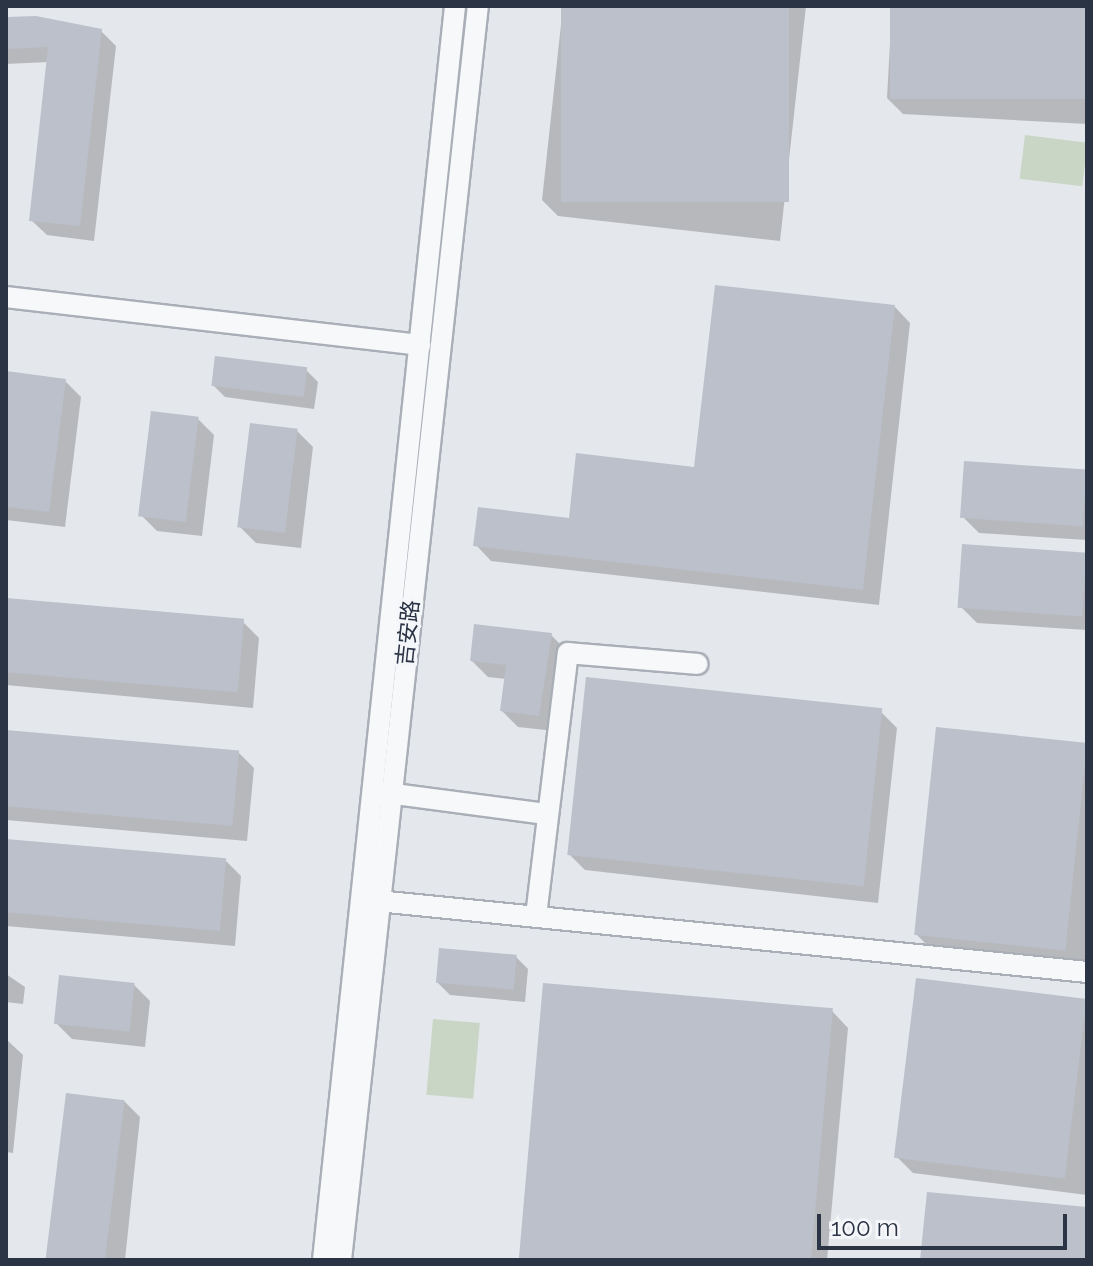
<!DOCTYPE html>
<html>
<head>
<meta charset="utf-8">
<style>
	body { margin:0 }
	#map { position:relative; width:1093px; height:1266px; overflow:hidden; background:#e4e7ec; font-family:Raleway,"Noto Sans SC",sans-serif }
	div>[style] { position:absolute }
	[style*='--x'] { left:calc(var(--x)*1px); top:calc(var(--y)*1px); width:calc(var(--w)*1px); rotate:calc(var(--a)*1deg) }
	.green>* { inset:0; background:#c9d6c5; transform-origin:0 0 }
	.shadow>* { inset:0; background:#0003 }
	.building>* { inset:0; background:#bbc0ca; transform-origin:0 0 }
	.roads { filter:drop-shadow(2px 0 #a9aeb7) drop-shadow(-2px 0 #a9aeb7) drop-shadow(0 2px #a9aeb7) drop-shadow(0 -2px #a9aeb7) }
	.minor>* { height:20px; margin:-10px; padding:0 10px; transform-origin:10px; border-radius:10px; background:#f7f8fa }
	span { translate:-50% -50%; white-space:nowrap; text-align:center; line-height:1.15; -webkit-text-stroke:6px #f4f6f9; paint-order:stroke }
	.street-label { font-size:22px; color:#2b3445 }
	.frame { position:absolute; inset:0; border:8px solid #2b3445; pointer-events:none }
	.scale { position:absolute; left:817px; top:1214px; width:250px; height:36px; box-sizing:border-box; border:4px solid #2b3445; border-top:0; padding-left:10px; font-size:24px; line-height:28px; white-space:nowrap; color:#2b3445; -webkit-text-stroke:6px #f4f6f9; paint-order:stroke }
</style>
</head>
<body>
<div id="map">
	<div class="green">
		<i style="left:1025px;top:135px;width:63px;height:44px;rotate:7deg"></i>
		<i style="left:433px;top:1019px;width:47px;height:76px;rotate:5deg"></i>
	</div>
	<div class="shadow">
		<i style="clip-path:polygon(563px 6px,806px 6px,780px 241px,558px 216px,542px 200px)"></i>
		<i style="clip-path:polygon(892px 6px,1087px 6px,1087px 124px,903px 114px,887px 98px)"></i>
		<i style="clip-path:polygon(6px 23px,101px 31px,116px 46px,94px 241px,47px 235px,31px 220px,49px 62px,6px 64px)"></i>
		<i style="clip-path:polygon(895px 307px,910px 323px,879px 605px,491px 561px,476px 545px,571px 520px,696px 469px)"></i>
		<i style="clip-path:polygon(306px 370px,318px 382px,314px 409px,225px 397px,213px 385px)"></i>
		<i style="clip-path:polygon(6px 373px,65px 381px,81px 397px,65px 527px,6px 520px)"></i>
		<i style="clip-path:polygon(198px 419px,214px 435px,202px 536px,157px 531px,141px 515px)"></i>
		<i style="clip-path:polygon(297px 431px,313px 447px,301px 548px,256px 543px,240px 527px)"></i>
		<i style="clip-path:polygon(1087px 471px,1087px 540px,979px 533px,963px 517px)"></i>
		<i style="clip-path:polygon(1087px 554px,1087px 630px,977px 623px,961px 607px)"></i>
		<i style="clip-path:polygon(6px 600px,243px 622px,259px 638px,253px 708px,6px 685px)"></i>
		<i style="clip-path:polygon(551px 635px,567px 651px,555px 731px,518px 727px,502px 711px,506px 679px,488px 677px,472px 661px)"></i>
		<i style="clip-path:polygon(881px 712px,897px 728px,878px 903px,585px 870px,569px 854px)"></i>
		<i style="clip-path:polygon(6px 732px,238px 752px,254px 768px,247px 841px,6px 820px)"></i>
		<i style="clip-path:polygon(1087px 745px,1087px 967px,932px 950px,916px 934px)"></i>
		<i style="clip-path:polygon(6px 841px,225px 860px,241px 876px,235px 946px,6px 926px)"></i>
		<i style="clip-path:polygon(516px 957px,528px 969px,525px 1002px,450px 995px,438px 983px)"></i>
		<i style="clip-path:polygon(6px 974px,25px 987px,23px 1004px,6px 1002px)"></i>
		<i style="clip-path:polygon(134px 985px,150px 1001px,145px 1047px,72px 1039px,56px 1023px)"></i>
		<i style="clip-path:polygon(1087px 1001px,1087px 1195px,913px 1173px,897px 1157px)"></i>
		<i style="clip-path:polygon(832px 1011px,848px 1028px,827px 1260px,520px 1260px)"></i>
		<i style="clip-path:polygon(6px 1039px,23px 1055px,13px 1153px,6px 1152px)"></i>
		<i style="clip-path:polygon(124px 1101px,140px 1117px,125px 1260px,50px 1260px)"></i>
	</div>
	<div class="building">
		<i style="left:561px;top:6px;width:228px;height:196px"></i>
		<i style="left:890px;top:6px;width:197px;height:93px"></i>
		<i style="clip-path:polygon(36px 16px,102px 29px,80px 226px,29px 221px,48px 47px,6px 49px,6px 17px)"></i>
		<i style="clip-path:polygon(715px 285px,895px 305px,863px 590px,473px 546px,478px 507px,569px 518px,576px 453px,694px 467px)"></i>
		<i style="left:215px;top:356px;width:93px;height:30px;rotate:7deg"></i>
		<i style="clip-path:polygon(6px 371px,66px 379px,49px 512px,6px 507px)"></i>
		<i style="left:151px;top:411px;width:48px;height:106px;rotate:7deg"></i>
		<i style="left:250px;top:423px;width:48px;height:105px;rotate:7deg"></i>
		<i style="left:964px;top:461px;width:123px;height:57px;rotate:4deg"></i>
		<i style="left:962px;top:544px;width:125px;height:64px;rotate:4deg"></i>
		<i style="left:6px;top:598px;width:239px;height:74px;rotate:5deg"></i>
		<i style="clip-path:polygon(474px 624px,552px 633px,539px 716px,500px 711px,506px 665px,470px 661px)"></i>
		<i style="left:586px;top:677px;width:298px;height:179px;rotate:6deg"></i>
		<i style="left:936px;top:727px;width:152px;height:209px;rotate:6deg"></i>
		<i style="left:6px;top:730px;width:234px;height:76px;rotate:5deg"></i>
		<i style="left:6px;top:839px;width:221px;height:73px;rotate:5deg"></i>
		<i style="left:439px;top:948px;width:78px;height:35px;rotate:5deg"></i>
		<i style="left:59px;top:975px;width:76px;height:49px;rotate:6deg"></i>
		<i style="left:916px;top:978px;width:172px;height:181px;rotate:7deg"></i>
		<i style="left:543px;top:983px;width:291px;height:278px;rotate:5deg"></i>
		<i style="left:66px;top:1093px;width:59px;height:168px;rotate:7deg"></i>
		<i style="clip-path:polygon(927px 1192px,1087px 1207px,1087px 1260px,920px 1260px)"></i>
	</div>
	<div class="roads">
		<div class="minor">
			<i style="--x:6;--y:297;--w:417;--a:6.6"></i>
			<i style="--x:379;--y:792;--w:168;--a:7.5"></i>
			<i style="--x:367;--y:900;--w:724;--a:5.71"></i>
			<i style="--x:536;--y:916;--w:265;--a:-83.1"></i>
			<i style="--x:568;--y:653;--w:130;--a:4.8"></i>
			<i style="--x:323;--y:1260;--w:1261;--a:-83.99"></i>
			<i style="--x:341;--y:1260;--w:1261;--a:-83.77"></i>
		</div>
	</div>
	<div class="street-label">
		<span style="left:408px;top:633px;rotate:-84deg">吉安路</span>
	</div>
	<div class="frame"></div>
	<div class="scale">100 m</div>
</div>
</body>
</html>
